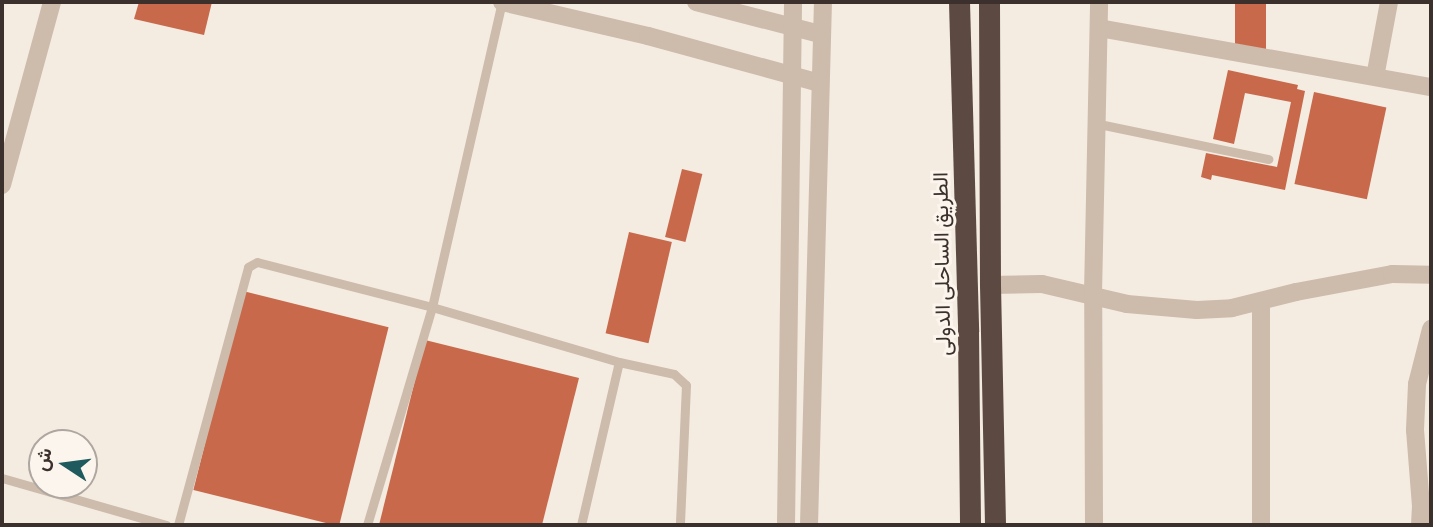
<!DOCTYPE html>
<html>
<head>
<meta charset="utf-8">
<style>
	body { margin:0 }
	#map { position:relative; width:1433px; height:527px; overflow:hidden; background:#f4ebe1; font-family:"Source Sans 3",Vazirmatn,sans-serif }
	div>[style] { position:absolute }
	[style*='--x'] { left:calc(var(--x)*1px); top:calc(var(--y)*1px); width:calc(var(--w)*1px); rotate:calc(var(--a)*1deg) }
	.building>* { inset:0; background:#c8694b; transform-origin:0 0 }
	.lane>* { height:9px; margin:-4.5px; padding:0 4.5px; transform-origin:4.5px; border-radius:4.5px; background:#cdbbac }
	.street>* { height:18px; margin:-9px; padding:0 9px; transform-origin:9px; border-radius:9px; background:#cdbbac }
	.highway>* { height:21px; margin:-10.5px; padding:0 10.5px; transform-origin:10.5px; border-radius:10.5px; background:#5c4a42 }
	span { translate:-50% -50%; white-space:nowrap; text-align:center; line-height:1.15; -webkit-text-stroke:6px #fbf5ee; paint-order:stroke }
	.street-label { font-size:21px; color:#3b302b }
	.frame { position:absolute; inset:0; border:4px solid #3b302b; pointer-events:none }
	.north { position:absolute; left:28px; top:429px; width:70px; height:70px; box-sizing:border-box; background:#fbf5ee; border:2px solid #aea6a0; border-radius:50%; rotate:283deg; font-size:19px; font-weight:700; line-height:28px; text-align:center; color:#3b302b }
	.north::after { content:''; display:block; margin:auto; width:24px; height:32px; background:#1f5a5e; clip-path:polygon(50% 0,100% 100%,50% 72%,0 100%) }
</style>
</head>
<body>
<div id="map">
	<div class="building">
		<i style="clip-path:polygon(139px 2px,212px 2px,204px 35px,134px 19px)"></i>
		<i style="left:1235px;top:2px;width:31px;height:52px"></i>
		<i style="clip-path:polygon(1228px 70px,1298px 85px,1297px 89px,1305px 91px,1285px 190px,1212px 175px,1211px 180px,1201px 177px,1206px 153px,1277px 167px,1291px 102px,1245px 93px,1234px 144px,1213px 139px)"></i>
		<i style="left:1314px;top:92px;width:74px;height:94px;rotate:12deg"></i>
		<i style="left:682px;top:169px;width:21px;height:70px;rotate:14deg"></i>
		<i style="left:629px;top:232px;width:44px;height:104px;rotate:13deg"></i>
		<i style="left:243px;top:291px;width:150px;height:205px;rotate:14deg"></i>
		<i style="clip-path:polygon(425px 340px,579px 378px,542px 525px,379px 525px)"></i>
	</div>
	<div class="lane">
		<i style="--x:1099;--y:124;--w:173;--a:11.7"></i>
		<i style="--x:2;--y:478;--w:171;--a:16"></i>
		<i style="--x:178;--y:525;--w:267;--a:-74.8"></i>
		<i style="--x:248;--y:267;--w:10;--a:-29"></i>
		<i style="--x:257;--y:262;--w:181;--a:14.4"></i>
		<i style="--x:432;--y:307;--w:195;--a:16.4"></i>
		<i style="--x:619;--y:362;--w:56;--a:12.3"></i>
		<i style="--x:674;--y:374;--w:16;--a:43"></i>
		<i style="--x:686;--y:385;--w:140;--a:92.5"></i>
		<i style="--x:367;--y:525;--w:227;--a:-73.4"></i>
		<i style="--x:432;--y:307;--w:313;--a:-77.1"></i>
		<i style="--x:581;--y:525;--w:167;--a:-76.9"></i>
	</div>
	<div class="street">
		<i style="--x:502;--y:2;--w:150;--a:13.1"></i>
		<i style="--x:648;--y:36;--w:178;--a:15.3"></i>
		<i style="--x:696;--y:2;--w:128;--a:14.5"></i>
		<i style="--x:1099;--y:28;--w:337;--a:10.1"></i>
		<i style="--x:1375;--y:77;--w:76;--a:-79.4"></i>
		<i style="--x:2;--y:185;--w:190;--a:-74.7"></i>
		<i style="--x:990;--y:285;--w:52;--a:-1.1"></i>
		<i style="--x:1042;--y:284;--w:87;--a:13.2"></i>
		<i style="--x:1127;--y:304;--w:70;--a:4.9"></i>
		<i style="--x:1197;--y:310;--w:35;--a:-3"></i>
		<i style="--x:1232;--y:308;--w:66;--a:-14"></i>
		<i style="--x:1296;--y:292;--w:98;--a:-10.6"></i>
		<i style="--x:1392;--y:274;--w:39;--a:1"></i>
		<i style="--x:786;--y:525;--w:523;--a:-89.23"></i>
		<i style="--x:809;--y:525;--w:523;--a:-88.47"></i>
		<i style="--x:1094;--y:525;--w:231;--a:-90.2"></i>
		<i style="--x:1093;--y:294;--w:292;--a:-88.8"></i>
		<i style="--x:1261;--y:525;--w:223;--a:-90"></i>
		<i style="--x:1420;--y:525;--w:19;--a:-87"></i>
		<i style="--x:1421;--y:506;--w:76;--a:-94.5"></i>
		<i style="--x:1415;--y:430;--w:46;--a:-87.5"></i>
		<i style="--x:1417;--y:384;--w:57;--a:-75.7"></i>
	</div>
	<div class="highway">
		<i style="--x:959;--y:2;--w:329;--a:88.4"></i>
		<i style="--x:968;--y:331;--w:194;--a:89.4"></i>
		<i style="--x:989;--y:2;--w:283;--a:89.8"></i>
		<i style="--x:990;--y:285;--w:240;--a:88.8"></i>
	</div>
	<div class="street-label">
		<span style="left:942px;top:264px;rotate:-91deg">الطريق الساحلى الدولى</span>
	</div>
	<div class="frame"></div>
	<div class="north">ش</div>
</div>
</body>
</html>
